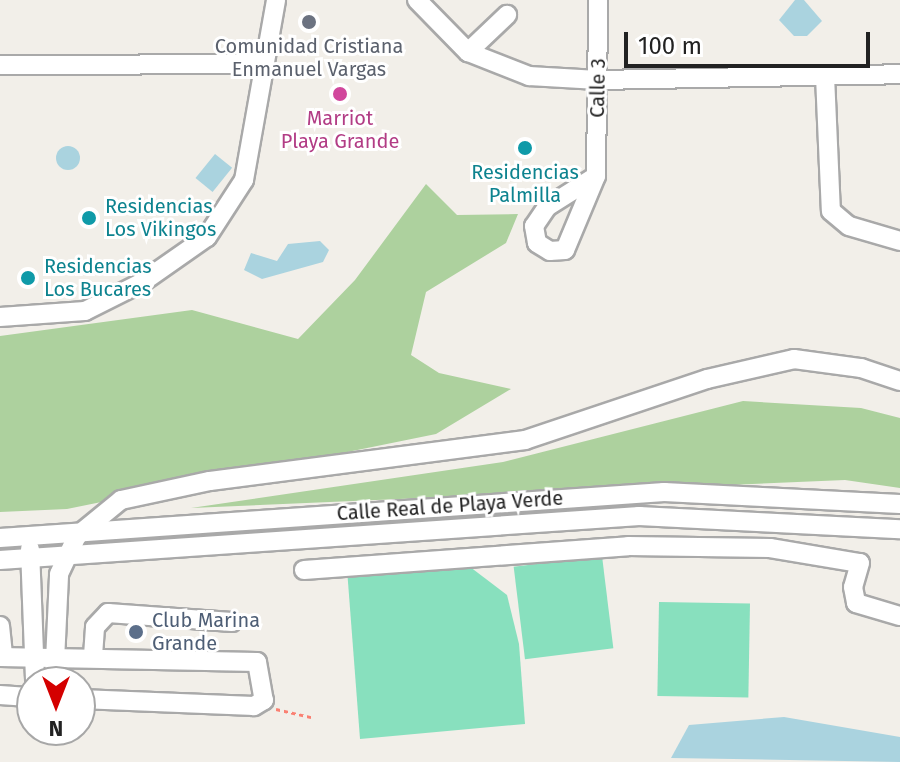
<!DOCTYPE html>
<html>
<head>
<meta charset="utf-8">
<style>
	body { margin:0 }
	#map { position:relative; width:900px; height:762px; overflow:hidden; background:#f2efe9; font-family:"Fira Sans",sans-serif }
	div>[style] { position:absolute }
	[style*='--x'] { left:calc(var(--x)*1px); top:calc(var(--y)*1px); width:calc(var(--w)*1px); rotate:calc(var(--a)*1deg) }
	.forest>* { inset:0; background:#add19e }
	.pitch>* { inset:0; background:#88e0be; transform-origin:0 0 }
	.water>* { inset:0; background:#aad3df; transform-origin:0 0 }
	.round { border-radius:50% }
	.path>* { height:3px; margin-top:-1.5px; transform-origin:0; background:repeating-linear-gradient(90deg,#fa8072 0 4px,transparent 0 8px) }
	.roads { filter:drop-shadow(2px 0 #a9a9a9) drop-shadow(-2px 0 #a9a9a9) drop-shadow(0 2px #a9a9a9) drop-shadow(0 -2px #a9a9a9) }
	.minor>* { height:18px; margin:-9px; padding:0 9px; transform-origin:9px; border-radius:9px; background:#fff }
	.dots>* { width:22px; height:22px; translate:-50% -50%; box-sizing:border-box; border:4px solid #fff; border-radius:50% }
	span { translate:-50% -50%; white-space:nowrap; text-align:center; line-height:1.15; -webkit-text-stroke:6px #fff; paint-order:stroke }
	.worship-label { font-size:20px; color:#5b616d }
	.street-label { font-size:20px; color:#222 }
	.hotel-label { font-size:20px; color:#b23c85 }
	.culture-label { font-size:20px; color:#0d838f }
	.left { translate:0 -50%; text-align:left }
	.service-label { font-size:20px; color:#4e5e75 }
	.north { position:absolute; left:16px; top:666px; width:80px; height:80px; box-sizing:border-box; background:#fff; border:2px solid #a7a7a7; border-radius:50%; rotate:180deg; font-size:22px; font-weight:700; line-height:32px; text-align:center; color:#222 }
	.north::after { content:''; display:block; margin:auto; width:28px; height:36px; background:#d40000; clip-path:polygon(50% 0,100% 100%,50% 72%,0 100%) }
	.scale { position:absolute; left:624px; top:32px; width:246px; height:36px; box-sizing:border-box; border:4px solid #222; border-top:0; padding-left:10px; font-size:24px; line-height:28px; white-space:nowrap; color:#222; -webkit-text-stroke:6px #fff; paint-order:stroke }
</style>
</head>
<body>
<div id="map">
	<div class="forest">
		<i style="clip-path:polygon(426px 184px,457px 215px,518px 214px,506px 243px,426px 292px,411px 355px,439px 373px,511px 389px,436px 434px,67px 509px,0 512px,0 336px,192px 310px,298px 339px,355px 280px)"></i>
		<i style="clip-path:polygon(743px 401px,861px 408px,900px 418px,900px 488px,845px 480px,191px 508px,503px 462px)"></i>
	</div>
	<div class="pitch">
		<i style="left:602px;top:556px;width:93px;height:89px;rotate:83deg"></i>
		<i style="clip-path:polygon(461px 560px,507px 595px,519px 644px,525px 724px,360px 739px,347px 569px)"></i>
		<i style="left:659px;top:602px;width:91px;height:94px;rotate:1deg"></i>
	</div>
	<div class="water">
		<i style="clip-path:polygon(795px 0,804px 0,822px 21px,807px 36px,794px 36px,779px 20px)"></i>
		<i class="round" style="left:56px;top:146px;width:24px;height:24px"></i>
		<i style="left:215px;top:154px;width:22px;height:31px;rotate:39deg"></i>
		<i style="clip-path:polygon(320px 241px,329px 250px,323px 262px,262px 279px,244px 270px,251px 253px,277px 261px,288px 244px)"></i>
		<i style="clip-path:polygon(784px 717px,900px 737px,900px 762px,671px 758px,689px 725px)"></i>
	</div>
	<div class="path">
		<i style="--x:276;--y:709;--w:36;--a:13"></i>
	</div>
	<div class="roads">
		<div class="minor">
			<i style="--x:417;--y:0;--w:73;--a:45.6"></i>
			<i style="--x:468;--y:52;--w:66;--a:21.5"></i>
			<i style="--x:529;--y:76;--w:69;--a:3.3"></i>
			<i style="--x:598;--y:80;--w:302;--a:-1.1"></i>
			<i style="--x:468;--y:52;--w:54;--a:-43.5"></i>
			<i style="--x:0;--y:65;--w:265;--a:-0.2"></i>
			<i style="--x:825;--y:76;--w:135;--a:87.5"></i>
			<i style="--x:831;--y:211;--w:23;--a:40"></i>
			<i style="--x:849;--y:226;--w:53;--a:16.4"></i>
			<i style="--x:596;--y:176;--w:58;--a:147.7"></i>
			<i style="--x:547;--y:207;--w:23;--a:124"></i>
			<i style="--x:534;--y:226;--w:17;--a:80"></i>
			<i style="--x:537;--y:243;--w:15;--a:32"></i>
			<i style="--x:550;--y:251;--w:15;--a:-4"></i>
			<i style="--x:565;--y:250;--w:80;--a:-67.3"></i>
			<i style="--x:596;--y:176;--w:176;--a:-89.3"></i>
			<i style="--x:0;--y:317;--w:85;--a:-4"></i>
			<i style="--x:85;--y:311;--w:63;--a:-26.6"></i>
			<i style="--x:141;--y:283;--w:80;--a:-34.9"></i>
			<i style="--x:207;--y:237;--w:68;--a:-57"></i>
			<i style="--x:244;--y:180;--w:183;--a:-79.9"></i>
			<i style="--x:0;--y:538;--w:666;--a:-3.96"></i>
			<i style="--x:664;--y:492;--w:236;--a:2.9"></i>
			<i style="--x:30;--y:549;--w:133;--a:87.8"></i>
			<i style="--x:0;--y:560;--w:641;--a:-3.94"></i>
			<i style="--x:639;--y:516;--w:261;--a:2.9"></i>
			<i style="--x:304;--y:570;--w:325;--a:-4.2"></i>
			<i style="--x:628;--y:546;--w:142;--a:0.8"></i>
			<i style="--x:770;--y:548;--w:91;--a:9.5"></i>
			<i style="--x:860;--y:563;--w:25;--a:106"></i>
			<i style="--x:853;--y:587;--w:16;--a:79"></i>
			<i style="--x:856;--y:603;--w:46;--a:16.5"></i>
			<i style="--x:0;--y:626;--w:31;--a:84"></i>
			<i style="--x:93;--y:656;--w:29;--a:-86"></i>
			<i style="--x:95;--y:627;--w:19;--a:-47"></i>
			<i style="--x:108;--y:613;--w:124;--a:4.2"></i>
			<i style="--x:0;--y:657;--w:257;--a:1.1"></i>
			<i style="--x:257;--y:662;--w:39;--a:80"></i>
			<i style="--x:264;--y:700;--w:12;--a:149"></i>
			<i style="--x:254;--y:706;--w:174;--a:-177.7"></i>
			<i style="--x:54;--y:682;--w:108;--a:-87.3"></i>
			<i style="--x:59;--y:574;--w:42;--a:-64.7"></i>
			<i style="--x:77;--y:536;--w:57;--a:-39.3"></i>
			<i style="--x:121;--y:500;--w:91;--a:-12.1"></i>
			<i style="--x:210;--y:481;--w:318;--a:-7.4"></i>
			<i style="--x:525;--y:440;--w:192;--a:-18.5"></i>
			<i style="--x:707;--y:379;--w:89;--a:-12.9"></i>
			<i style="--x:794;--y:359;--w:68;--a:7.7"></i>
			<i style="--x:861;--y:368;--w:41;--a:18.4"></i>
			<i style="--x:0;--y:695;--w:32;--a:4"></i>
		</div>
	</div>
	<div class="dots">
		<i style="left:309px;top:22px;background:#6b7280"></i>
		<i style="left:340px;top:94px;background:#d1479c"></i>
		<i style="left:525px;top:148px;background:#0f9aa8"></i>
		<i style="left:89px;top:218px;background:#0f9aa8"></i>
		<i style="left:28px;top:278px;background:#0f9aa8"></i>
		<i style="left:136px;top:632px;background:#5c6f8a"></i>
	</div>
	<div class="worship-label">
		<span style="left:309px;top:58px">Comunidad Cristiana<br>Enmanuel Vargas</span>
	</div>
	<div class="street-label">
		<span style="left:598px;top:88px;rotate:-89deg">Calle 3</span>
		<span style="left:450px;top:506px;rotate:-4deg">Calle Real de Playa Verde</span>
	</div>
	<div class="hotel-label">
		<span style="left:340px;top:130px">Marriot<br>Playa Grande</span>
	</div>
	<div class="culture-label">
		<span style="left:525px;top:184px">Residencias<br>Palmilla</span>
		<span class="left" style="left:105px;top:218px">Residencias<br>Los Vikingos</span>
		<span class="left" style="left:44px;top:278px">Residencias<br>Los Bucares</span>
	</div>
	<div class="service-label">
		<span class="left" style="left:152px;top:632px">Club Marina<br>Grande</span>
	</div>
	<div class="north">N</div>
	<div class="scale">100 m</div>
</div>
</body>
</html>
